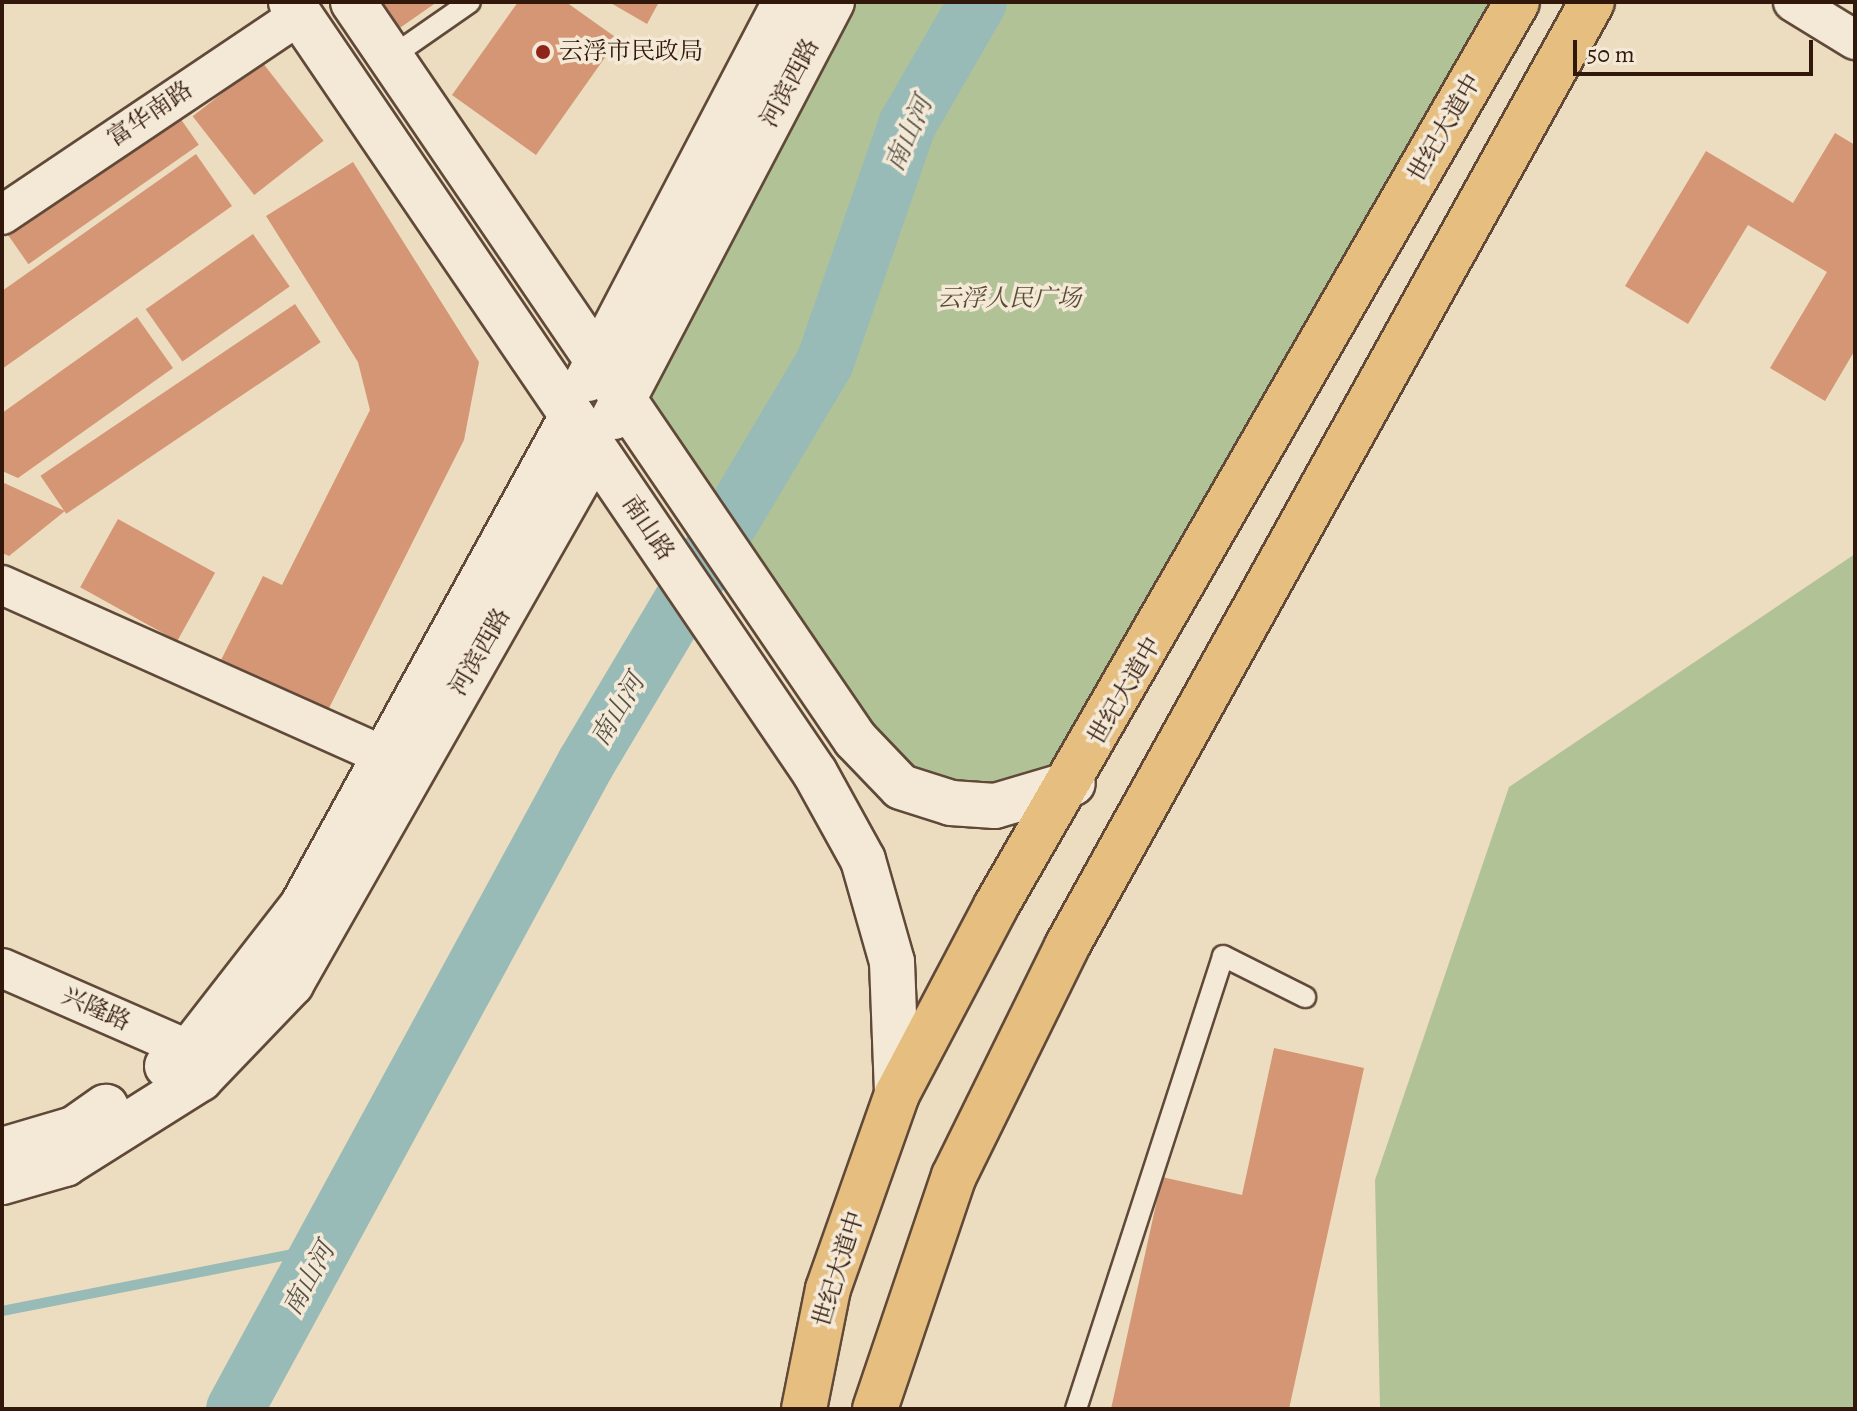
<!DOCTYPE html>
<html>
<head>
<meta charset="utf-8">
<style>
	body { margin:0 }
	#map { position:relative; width:1857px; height:1411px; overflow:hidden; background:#ecddc0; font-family:Alegreya,"Noto Serif SC",serif }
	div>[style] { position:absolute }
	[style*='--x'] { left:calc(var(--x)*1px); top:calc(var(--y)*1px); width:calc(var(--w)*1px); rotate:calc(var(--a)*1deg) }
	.green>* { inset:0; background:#b2c297 }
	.stream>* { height:10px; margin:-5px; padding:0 5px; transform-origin:5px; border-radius:5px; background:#99bbb7 }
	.river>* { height:58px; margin:-29px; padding:0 29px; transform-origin:29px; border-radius:29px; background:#99bbb7 }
	.building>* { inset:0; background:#d49674; transform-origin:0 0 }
	.roads { filter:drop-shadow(2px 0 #604938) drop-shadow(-2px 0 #604938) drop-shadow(0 2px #604938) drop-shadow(0 -2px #604938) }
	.service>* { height:20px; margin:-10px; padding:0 10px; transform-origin:10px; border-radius:10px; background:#f3e9d6 }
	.minor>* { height:38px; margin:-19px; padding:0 19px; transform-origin:19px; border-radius:19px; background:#f3e9d6 }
	.tertiary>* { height:44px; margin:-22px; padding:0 22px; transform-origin:22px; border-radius:22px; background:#f3e9d6 }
	.secondary>* { height:44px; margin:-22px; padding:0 22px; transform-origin:22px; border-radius:22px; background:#f3e9d6 }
	.primary>* { height:44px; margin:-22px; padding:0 22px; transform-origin:22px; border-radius:22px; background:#e6be80 }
	.dots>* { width:22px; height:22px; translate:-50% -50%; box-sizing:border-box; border:4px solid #f3e9d6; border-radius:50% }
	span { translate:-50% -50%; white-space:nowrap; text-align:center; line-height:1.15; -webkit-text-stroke:7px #f3e9d6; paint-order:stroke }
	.poi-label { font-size:24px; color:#32180a }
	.left { translate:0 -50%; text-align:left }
	.street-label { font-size:24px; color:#32180a }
	.park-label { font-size:24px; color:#584b34; font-style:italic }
	.water-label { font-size:26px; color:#565147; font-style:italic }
	.frame { position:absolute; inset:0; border:4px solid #32180a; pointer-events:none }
	.scale { position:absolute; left:1573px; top:40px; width:240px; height:36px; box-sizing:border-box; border:4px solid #32180a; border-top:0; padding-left:10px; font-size:24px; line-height:28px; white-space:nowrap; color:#32180a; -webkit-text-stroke:6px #f3e9d6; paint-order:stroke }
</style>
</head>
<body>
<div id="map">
	<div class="green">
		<i style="clip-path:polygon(832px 2px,1517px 2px,1073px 783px,901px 787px,626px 396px)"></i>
		<i style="clip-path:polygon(1855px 554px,1855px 1409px,1380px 1409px,1375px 1180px,1509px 787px)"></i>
	</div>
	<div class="stream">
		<i style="--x:2;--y:1311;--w:332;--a:-11.1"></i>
	</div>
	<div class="river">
		<i style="--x:235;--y:1409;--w:735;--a:-61.48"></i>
		<i style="--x:586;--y:763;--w:467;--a:-59.2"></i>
		<i style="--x:825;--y:362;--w:251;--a:-70.9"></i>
		<i style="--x:907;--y:125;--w:142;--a:-60"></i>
	</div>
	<div class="building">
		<i style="clip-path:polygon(373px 2px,437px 2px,394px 32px)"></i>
		<i style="clip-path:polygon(518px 2px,566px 2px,618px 39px,536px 155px,452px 95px)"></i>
		<i style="clip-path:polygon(609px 2px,659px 2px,647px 24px)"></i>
		<i style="left:262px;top:62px;width:100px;height:88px;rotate:52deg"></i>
		<i style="left:173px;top:108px;width:45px;height:208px;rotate:55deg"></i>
		<i style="clip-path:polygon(1835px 133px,1855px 145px,1855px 350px,1825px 401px,1770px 368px,1827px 272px,1748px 225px,1688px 324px,1625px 286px,1706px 151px,1793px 203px)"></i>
		<i style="clip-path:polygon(196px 154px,232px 206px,2px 369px,2px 291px)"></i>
		<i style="clip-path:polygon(353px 162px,479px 362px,464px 440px,324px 718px,218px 666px,263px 576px,282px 585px,370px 410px,358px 362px,266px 216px)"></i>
		<i style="left:253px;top:234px;width:64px;height:131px;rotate:55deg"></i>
		<i style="left:295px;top:304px;width:46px;height:307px;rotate:56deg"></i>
		<i style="clip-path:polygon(137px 317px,173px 368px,18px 478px,2px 471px,2px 413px)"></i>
		<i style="clip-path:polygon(2px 482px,65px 511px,9px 556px,2px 553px)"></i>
		<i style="left:118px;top:519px;width:111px;height:78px;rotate:29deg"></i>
		<i style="clip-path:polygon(1274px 1048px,1364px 1068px,1289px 1409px,1111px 1409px,1162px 1177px,1242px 1195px)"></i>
	</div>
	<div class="roads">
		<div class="service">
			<i style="--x:391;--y:57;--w:96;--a:-34.8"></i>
			<i style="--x:1076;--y:1409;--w:476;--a:-72"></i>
			<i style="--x:1223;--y:956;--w:92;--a:26.6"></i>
		</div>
		<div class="minor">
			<i style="--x:1793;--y:2;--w:73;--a:31.5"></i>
			<i style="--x:2;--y:215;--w:359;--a:-33.9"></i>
			<i style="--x:2;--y:585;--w:419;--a:24.1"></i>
			<i style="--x:2;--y:968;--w:205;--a:23.6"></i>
		</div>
		<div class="tertiary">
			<i style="--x:167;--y:1066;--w:28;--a:-35"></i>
			<i style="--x:190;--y:1050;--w:182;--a:-52.1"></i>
			<i style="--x:302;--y:906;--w:559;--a:-61.14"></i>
			<i style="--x:2;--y:1150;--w:75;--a:-16.3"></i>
			<i style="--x:74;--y:1129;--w:39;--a:-35"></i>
			<i style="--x:2;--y:1182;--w:66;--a:-15.9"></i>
			<i style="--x:65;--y:1164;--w:160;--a:-32.2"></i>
			<i style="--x:200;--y:1079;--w:132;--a:-46.2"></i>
			<i style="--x:291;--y:984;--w:614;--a:-60.35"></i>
		</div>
		<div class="secondary">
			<i style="--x:291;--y:2;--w:932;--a:55.8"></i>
			<i style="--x:815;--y:773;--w:99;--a:61.1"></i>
			<i style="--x:863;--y:860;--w:106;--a:74.1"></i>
			<i style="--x:892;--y:962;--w:132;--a:87.8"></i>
			<i style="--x:353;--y:2;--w:892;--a:55.74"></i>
			<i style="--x:855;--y:739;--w:66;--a:46.2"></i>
			<i style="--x:901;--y:787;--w:52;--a:17.7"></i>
			<i style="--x:951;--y:803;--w:44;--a:3.9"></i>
			<i style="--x:995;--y:806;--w:81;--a:-16.4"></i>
			<i style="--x:588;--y:379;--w:425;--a:-62.4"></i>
			<i style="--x:614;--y:417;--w:469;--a:-62.3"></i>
		</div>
		<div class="primary">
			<i style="--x:804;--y:1409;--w:122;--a:-78.7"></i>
			<i style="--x:828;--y:1289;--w:207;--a:-70.5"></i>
			<i style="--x:897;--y:1094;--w:212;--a:-62.2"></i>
			<i style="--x:996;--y:906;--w:1043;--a:-60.04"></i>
			<i style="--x:875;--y:1409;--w:246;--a:-71.3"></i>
			<i style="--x:954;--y:1176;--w:256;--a:-63.8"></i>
			<i style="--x:1067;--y:946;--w:1080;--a:-60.92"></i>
		</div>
	</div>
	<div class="dots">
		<i style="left:543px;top:52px;background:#8f2418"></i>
	</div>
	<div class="poi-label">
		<span class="left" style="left:559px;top:52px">云浮市民政局</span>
	</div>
	<div class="street-label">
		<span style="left:790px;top:83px;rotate:-62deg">河滨西路</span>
		<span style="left:150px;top:114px;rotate:-34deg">富华南路</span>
		<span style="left:1445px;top:128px;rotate:-60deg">世纪大道中</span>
		<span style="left:648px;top:528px;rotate:56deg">南山路</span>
		<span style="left:480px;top:652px;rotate:-60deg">河滨西路</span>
		<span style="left:1125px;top:691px;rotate:-60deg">世纪大道中</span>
		<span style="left:96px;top:1009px;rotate:24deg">兴隆路</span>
		<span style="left:839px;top:1269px;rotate:-73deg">世纪大道中</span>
	</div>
	<div class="park-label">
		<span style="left:1009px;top:299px">云浮人民广场</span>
	</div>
	<div class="water-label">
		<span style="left:909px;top:134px;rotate:-66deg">南山河</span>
		<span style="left:618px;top:710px;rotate:-59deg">南山河</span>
		<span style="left:309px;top:1279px;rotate:-61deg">南山河</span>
	</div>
	<div class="frame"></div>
	<div class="scale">50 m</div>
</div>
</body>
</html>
